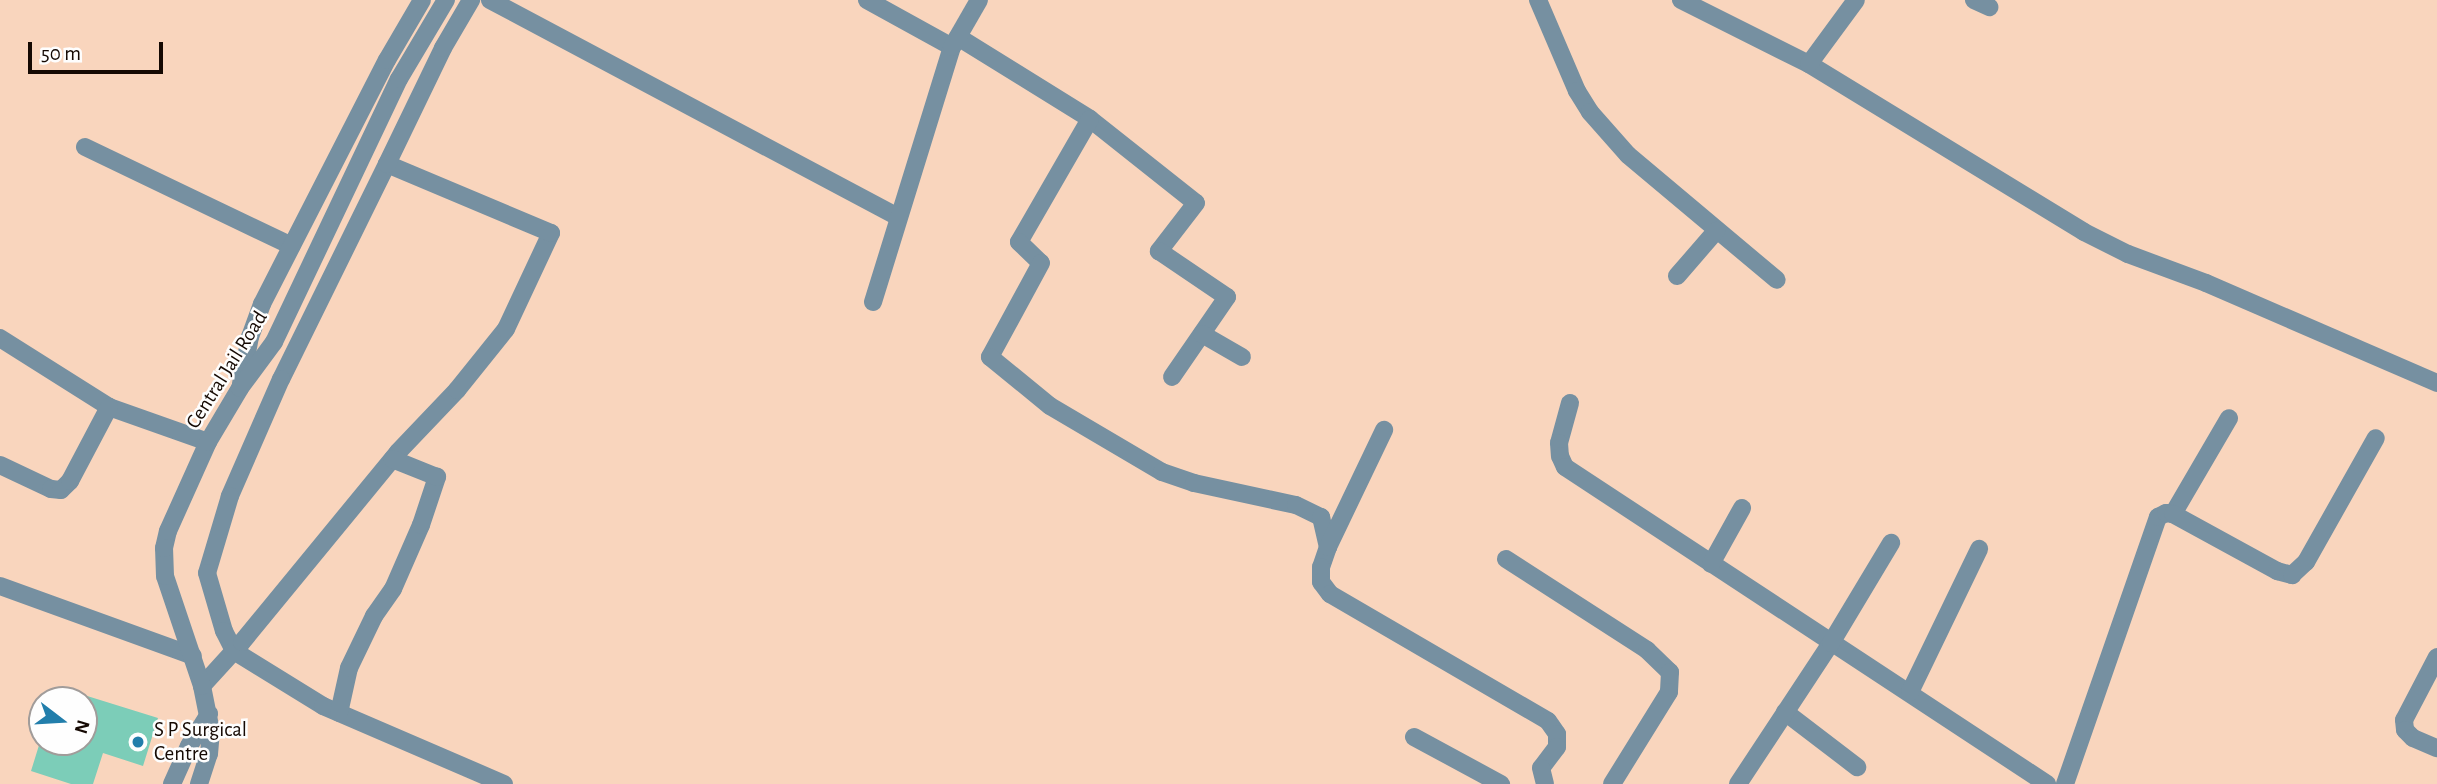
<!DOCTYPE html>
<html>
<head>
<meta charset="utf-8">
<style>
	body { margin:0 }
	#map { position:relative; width:2437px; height:784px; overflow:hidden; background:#f9d5bd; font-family:"Alegreya Sans",sans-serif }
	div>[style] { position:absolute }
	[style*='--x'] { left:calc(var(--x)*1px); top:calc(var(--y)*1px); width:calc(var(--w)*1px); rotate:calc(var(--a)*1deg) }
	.building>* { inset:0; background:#7ccdb8 }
	.minor>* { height:18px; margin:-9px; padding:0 9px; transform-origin:9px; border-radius:9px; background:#7690a1 }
	.dots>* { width:19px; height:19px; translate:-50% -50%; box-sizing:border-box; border:4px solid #fefefe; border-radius:50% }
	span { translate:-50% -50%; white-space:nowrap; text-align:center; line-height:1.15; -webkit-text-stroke:5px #fefefe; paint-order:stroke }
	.street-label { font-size:21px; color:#150903 }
	.poi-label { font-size:21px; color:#150903 }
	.left { translate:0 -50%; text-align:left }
	.north { position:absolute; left:28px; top:686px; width:70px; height:70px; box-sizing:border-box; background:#fefefe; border:2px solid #a19c9a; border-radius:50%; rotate:107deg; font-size:19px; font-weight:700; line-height:28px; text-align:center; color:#150903 }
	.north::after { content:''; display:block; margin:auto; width:24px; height:32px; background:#227eab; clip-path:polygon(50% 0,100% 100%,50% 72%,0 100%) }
	.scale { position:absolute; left:28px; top:42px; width:135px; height:32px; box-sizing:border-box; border:4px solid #150903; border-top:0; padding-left:9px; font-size:21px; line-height:24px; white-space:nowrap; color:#150903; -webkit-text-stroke:5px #fefefe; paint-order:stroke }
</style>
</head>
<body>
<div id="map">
	<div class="building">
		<i style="clip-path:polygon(84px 695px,158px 718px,143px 766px,103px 753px,93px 784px,71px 784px,31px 771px,40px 742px,84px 742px)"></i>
	</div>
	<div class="minor">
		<i style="--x:490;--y:0;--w:462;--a:28"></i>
		<i style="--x:867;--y:0;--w:97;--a:28.9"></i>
		<i style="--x:1538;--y:0;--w:99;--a:66.8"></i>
		<i style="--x:1577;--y:91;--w:25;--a:58"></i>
		<i style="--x:1590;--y:112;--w:57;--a:48.5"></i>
		<i style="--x:1628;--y:155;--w:194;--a:40"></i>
		<i style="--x:1681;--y:0;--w:143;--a:26.6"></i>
		<i style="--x:1809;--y:64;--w:322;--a:31.4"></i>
		<i style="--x:2084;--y:232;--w:49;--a:26.6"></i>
		<i style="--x:2128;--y:254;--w:83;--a:20.4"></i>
		<i style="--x:2206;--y:283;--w:252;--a:23.4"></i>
		<i style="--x:1974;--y:0;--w:17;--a:25"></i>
		<i style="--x:958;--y:37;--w:155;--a:31.8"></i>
		<i style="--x:1090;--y:119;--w:135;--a:38.4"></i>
		<i style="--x:1196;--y:203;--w:61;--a:127.6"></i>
		<i style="--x:1159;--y:251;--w:82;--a:34.1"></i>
		<i style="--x:1227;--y:297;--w:97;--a:124.5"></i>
		<i style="--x:1809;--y:64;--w:79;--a:-53.7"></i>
		<i style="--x:1090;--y:119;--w:142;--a:120"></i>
		<i style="--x:1019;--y:242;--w:30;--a:44"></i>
		<i style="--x:1041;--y:263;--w:107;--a:118.5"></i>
		<i style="--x:990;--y:357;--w:77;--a:39.2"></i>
		<i style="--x:1050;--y:406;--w:130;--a:30.5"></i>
		<i style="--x:1162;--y:472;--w:34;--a:19"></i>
		<i style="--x:1194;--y:483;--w:104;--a:12.2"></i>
		<i style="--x:1296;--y:505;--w:28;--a:26"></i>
		<i style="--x:1321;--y:517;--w:31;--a:77"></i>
		<i style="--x:1328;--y:547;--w:21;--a:109"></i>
		<i style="--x:1321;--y:567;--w:15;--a:90"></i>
		<i style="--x:1321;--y:582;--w:15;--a:53"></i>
		<i style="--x:1330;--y:594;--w:252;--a:30.2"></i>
		<i style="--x:1548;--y:721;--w:16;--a:55"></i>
		<i style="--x:1557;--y:734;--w:13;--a:90"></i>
		<i style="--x:1557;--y:747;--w:26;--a:127"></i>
		<i style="--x:1541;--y:768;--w:16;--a:76"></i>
		<i style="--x:85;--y:147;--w:229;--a:25.6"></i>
		<i style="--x:387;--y:164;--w:240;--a:116.2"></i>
		<i style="--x:281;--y:379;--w:128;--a:113.6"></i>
		<i style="--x:230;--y:496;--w:80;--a:106.6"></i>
		<i style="--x:207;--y:573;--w:60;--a:73.7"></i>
		<i style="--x:224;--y:631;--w:22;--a:63"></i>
		<i style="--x:234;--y:651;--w:105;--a:31.7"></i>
		<i style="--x:323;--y:706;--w:197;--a:23.3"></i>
		<i style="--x:1677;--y:276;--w:60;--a:-49.1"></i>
		<i style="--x:873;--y:302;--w:267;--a:-72.8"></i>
		<i style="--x:952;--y:47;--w:54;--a:-60.1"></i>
		<i style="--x:1202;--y:334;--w:46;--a:29.9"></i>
		<i style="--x:0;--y:338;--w:129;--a:32.3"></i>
		<i style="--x:109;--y:407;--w:105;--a:19.5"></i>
		<i style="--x:241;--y:384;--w:48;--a:-79.2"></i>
		<i style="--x:250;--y:337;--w:35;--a:-70"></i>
		<i style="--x:262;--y:304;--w:274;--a:-62.9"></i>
		<i style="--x:387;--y:60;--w:69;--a:-59.7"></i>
		<i style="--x:1570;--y:403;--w:41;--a:105.4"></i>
		<i style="--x:1559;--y:443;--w:13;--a:86"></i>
		<i style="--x:1560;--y:456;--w:12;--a:66"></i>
		<i style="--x:1565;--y:467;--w:577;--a:33.33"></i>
		<i style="--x:0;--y:465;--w:56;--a:25.2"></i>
		<i style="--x:51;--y:489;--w:10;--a:6"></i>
		<i style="--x:61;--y:490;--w:13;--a:-45"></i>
		<i style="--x:70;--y:481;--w:84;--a:-62.2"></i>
		<i style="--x:2173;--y:514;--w:111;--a:-59.7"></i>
		<i style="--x:1328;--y:547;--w:130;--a:-64.4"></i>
		<i style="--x:1506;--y:559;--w:168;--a:32.8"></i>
		<i style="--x:1647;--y:650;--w:32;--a:44"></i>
		<i style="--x:1670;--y:672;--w:20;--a:93"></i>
		<i style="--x:1669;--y:692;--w:108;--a:121.8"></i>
		<i style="--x:1711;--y:564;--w:64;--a:-61"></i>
		<i style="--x:0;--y:586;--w:205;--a:19.9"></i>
		<i style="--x:2437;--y:657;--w:71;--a:117.6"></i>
		<i style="--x:2404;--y:720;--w:10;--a:84"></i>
		<i style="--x:2405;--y:730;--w:11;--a:45"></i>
		<i style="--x:2413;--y:738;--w:26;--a:23"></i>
		<i style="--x:202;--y:686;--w:59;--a:-47.7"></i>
		<i style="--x:242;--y:642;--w:246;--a:-50.6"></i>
		<i style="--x:398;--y:452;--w:86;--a:-46.4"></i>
		<i style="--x:457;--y:390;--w:78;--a:-51.2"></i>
		<i style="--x:506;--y:329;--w:106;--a:-64.9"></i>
		<i style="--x:551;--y:233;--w:178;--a:-157.2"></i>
		<i style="--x:387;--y:164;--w:129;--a:-64.2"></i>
		<i style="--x:443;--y:48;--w:56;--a:-59.7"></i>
		<i style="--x:1910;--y:692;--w:159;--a:-64.2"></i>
		<i style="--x:1785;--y:712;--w:91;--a:37.4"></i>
		<i style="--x:339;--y:713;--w:46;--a:-77.5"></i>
		<i style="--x:349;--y:668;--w:58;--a:-64.3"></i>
		<i style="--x:374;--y:616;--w:33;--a:-55"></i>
		<i style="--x:393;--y:589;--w:70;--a:-66.4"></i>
		<i style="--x:421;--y:525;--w:51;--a:-71.6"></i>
		<i style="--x:437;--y:477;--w:48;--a:-158.2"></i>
		<i style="--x:1414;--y:737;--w:99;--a:28.4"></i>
		<i style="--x:172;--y:784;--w:42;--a:-65.9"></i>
		<i style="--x:189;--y:746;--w:38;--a:-58"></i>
		<i style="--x:199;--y:784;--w:32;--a:-72"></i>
		<i style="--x:209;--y:754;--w:23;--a:-85"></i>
		<i style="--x:211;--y:731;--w:46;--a:-101.3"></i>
		<i style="--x:202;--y:686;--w:116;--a:-108.6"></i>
		<i style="--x:165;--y:576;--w:28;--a:-92"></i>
		<i style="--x:164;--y:548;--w:17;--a:-77"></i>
		<i style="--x:168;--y:531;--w:98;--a:-65.8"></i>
		<i style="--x:208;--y:442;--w:63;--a:-59.3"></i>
		<i style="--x:240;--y:388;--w:57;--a:-53.5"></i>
		<i style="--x:274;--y:342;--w:291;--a:-64.6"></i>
		<i style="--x:399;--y:79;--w:92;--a:-59.3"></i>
		<i style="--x:1738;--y:784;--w:169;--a:-56.6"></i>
		<i style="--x:1831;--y:643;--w:117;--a:-59"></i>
		<i style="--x:2065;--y:784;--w:283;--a:-70.8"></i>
		<i style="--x:2158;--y:517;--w:9;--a:-27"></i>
		<i style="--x:2166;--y:513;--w:7;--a:8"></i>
		<i style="--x:2173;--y:514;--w:119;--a:28.7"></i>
		<i style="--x:2277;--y:571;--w:16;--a:15"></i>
		<i style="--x:2292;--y:575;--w:19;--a:-43"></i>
		<i style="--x:2306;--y:562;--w:142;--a:-60.6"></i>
	</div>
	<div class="dots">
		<i style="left:138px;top:742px;background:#227eab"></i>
	</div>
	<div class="street-label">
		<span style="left:227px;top:370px;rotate:-58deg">Central Jail Road</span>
	</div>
	<div class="poi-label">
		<span class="left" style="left:154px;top:742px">S P Surgical<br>Centre</span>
	</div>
	<div class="north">N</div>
	<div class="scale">50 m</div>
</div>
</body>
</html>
